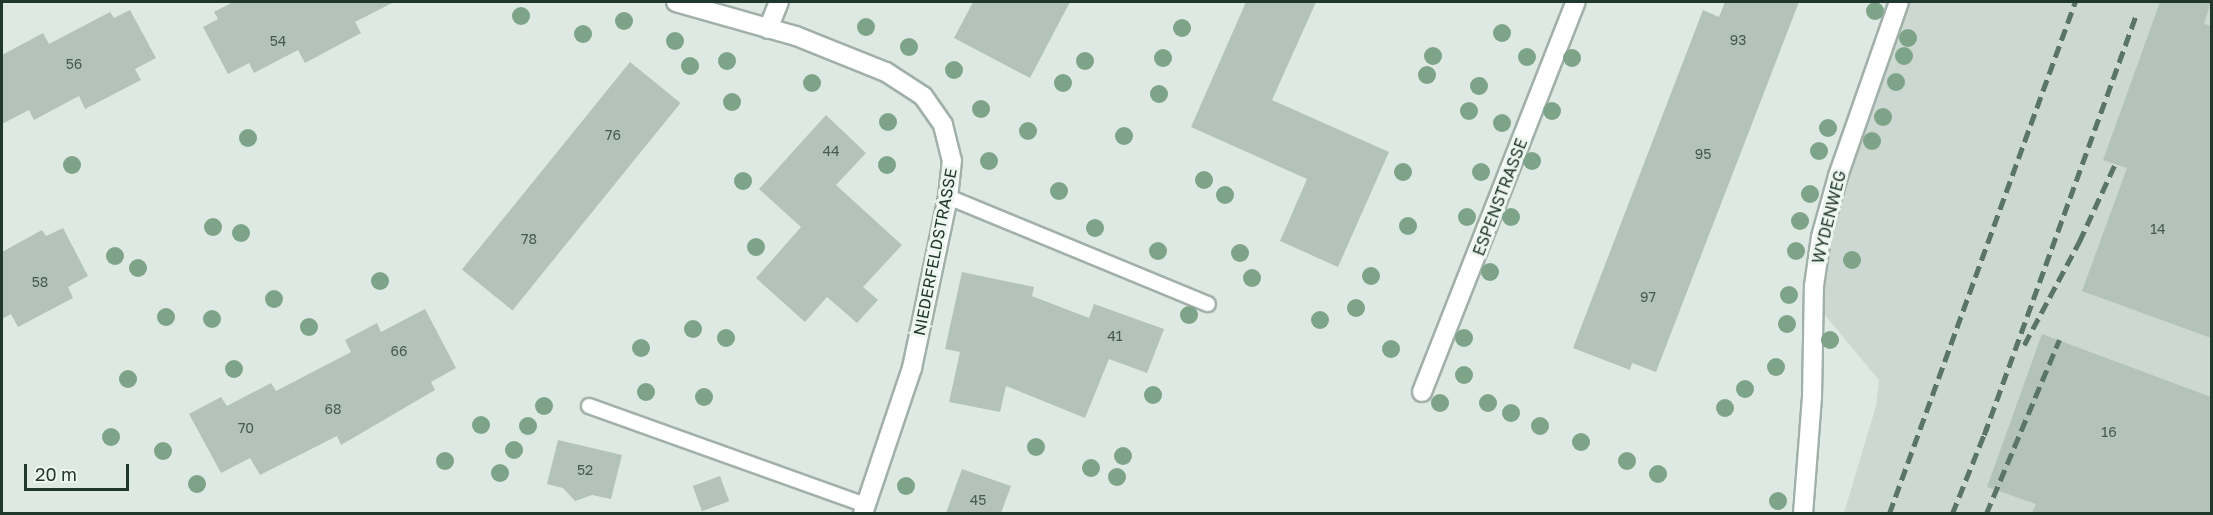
<!DOCTYPE html>
<html>
<head>
<meta charset="utf-8">
<style>
	body { margin:0 }
	#map { position:relative; width:2213px; height:515px; overflow:hidden; background:#dee9e3; font-family:"Golos Text",sans-serif }
	div>[style] { position:absolute }
	[style*='--x'] { left:calc(var(--x)*1px); top:calc(var(--y)*1px); width:calc(var(--w)*1px); rotate:calc(var(--a)*1deg) }
	.built>* { inset:0; background:#ccd8d1 }
	.building>* { inset:0; background:#b3c3bb; transform-origin:0 0 }
	.roads { filter:drop-shadow(2px 0 #a1b0a9) drop-shadow(-2px 0 #a1b0a9) drop-shadow(0 2px #a1b0a9) drop-shadow(0 -2px #a1b0a9) }
	.lane>* { height:14px; margin:-7px; padding:0 7px; transform-origin:7px; border-radius:7px; background:#fff }
	.street>* { height:18px; margin:-9px; padding:0 9px; transform-origin:9px; border-radius:9px; background:#fff }
	.rail>* { height:4.5px; margin-top:-2.25px; transform-origin:0; background:repeating-linear-gradient(90deg,#5a746a 0 12px,transparent 0 18px) }
	.trees>* { width:18px; height:18px; margin:-9px; border-radius:50%; background:#7da488 }
	span { translate:-50% -50%; white-space:nowrap; text-align:center; line-height:1.15; -webkit-text-stroke:6px #eef6f1; paint-order:stroke }
	.number-label { font-size:14px; color:#455a51 }
	.number-label span { -webkit-text-stroke-width:0 }
	.street-label { font-size:16px; color:#20372e }
	.frame { position:absolute; inset:0; border:3px solid #20372e; pointer-events:none }
	.scale { position:absolute; left:24px; top:464px; width:105px; height:27px; box-sizing:border-box; border:3px solid #20372e; border-top:0; padding-left:8px; font-size:18px; line-height:21px; white-space:nowrap; color:#20372e; -webkit-text-stroke:4px #eef6f1; paint-order:stroke }
</style>
</head>
<body>
<div id="map">
	<div class="built">
		<i style="clip-path:polygon(1909px 2px,2211px 2px,2211px 513px,1844px 513px,1876px 406px,1879px 380px,1824px 314px,1822px 297px,1828px 248px,1841px 194px)"></i>
	</div>
	<div class="building">
		<i style="clip-path:polygon(233px 2px,394px 2px,355px 22px,361px 33px,305px 63px,298px 50px,254px 73px,249px 63px,228px 74px,203px 27px,218px 19px,214px 12px)"></i>
		<i style="clip-path:polygon(973px 2px,1070px 2px,1030px 78px,954px 38px)"></i>
		<i style="clip-path:polygon(1246px 2px,1316px 2px,1272px 100px,1389px 152px,1338px 267px,1280px 241px,1307px 179px,1191px 127px)"></i>
		<i style="clip-path:polygon(1725px 2px,1799px 2px,1656px 372px,1632px 363px,1630px 370px,1573px 348px,1703px 10px,1719px 17px)"></i>
		<i style="clip-path:polygon(2160px 2px,2211px 2px,2204px 24px,2211px 26px,2211px 338px,2082px 291px,2127px 168px,2103px 160px)"></i>
		<i style="clip-path:polygon(130px 10px,156px 58px,135px 69px,141px 80px,85px 109px,79px 96px,34px 120px,29px 110px,2px 124px,2px 55px,43px 33px,49px 44px,110px 12px,114px 18px)"></i>
		<i style="left:630px;top:62px;width:65px;height:267px;rotate:39deg"></i>
		<i style="clip-path:polygon(826px 115px,866px 153px,836px 185px,902px 245px,863px 287px,878px 300px,857px 323px,827px 297px,805px 322px,756px 278px,801px 227px,759px 189px)"></i>
		<i style="clip-path:polygon(63px 228px,88px 276px,68px 287px,73px 298px,18px 327px,11px 314px,2px 319px,2px 252px,42px 230px,46px 236px)"></i>
		<i style="clip-path:polygon(962px 272px,1034px 287px,1032px 296px,1089px 318px,1094px 304px,1164px 329px,1147px 373px,1109px 359px,1085px 418px,1006px 386px,1000px 412px,949px 402px,960px 352px,945px 349px)"></i>
		<i style="clip-path:polygon(425px 309px,456px 368px,431px 382px,435px 390px,341px 445px,337px 436px,260px 475px,250px 458px,221px 473px,189px 414px,221px 397px,227px 406px,271px 383px,276px 391px,351px 352px,345px 340px,377px 323px,381px 332px)"></i>
		<i style="clip-path:polygon(2042px 334px,2211px 397px,2211px 513px,2032px 513px,2036px 504px,1987px 487px)"></i>
		<i style="clip-path:polygon(558px 440px,622px 455px,611px 499px,592px 495px,575px 501px,563px 488px,547px 484px)"></i>
		<i style="clip-path:polygon(962px 469px,1011px 486px,1001px 513px,946px 513px)"></i>
		<i style="left:720px;top:476px;width:27px;height:29px;rotate:70deg"></i>
	</div>
	<div class="roads">
		<div class="lane">
			<i style="--x:948;--y:197;--w:281;--a:22.4"></i>
			<i style="--x:589;--y:406;--w:294;--a:19.7"></i>
		</div>
		<div class="street">
			<i style="--x:676;--y:2;--w:125;--a:15.8"></i>
			<i style="--x:796;--y:36;--w:97;--a:21.8"></i>
			<i style="--x:886;--y:72;--w:44;--a:33"></i>
			<i style="--x:923;--y:96;--w:35;--a:55"></i>
			<i style="--x:943;--y:125;--w:36;--a:76"></i>
			<i style="--x:952;--y:160;--w:37;--a:96"></i>
			<i style="--x:948;--y:197;--w:175;--a:101.9"></i>
			<i style="--x:912;--y:368;--w:154;--a:108.6"></i>
			<i style="--x:768;--y:29;--w:29;--a:-68"></i>
			<i style="--x:1422;--y:392;--w:419;--a:-68.5"></i>
			<i style="--x:1803;--y:514;--w:117;--a:-85.6"></i>
			<i style="--x:1812;--y:397;--w:111;--a:-89"></i>
			<i style="--x:1814;--y:286;--w:49;--a:-81.9"></i>
			<i style="--x:1821;--y:237;--w:63;--a:-74.4"></i>
			<i style="--x:1838;--y:176;--w:184;--a:-70.7"></i>
		</div>
	</div>
	<div class="rail">
		<i style="--x:2024;--y:345;--w:117;--a:-61.9"></i>
		<i style="--x:2079;--y:242;--w:86;--a:-65.2"></i>
		<i style="--x:1984;--y:435;--w:449;--a:-70.1"></i>
		<i style="--x:1889;--y:514;--w:545;--a:-70.03"></i>
		<i style="--x:1952;--y:514;--w:94;--a:-68.1"></i>
		<i style="--x:1986;--y:514;--w:189;--a:-67.2"></i>
	</div>
	<div class="trees">
		<i style="left:1875px;top:11px"></i>
		<i style="left:521px;top:16px"></i>
		<i style="left:624px;top:21px"></i>
		<i style="left:866px;top:27px"></i>
		<i style="left:1182px;top:28px"></i>
		<i style="left:1502px;top:33px"></i>
		<i style="left:583px;top:34px"></i>
		<i style="left:1908px;top:38px"></i>
		<i style="left:675px;top:41px"></i>
		<i style="left:909px;top:47px"></i>
		<i style="left:1433px;top:56px"></i>
		<i style="left:1904px;top:56px"></i>
		<i style="left:1527px;top:57px"></i>
		<i style="left:1163px;top:58px"></i>
		<i style="left:1572px;top:58px"></i>
		<i style="left:727px;top:61px"></i>
		<i style="left:1085px;top:61px"></i>
		<i style="left:690px;top:66px"></i>
		<i style="left:954px;top:70px"></i>
		<i style="left:1427px;top:75px"></i>
		<i style="left:1896px;top:82px"></i>
		<i style="left:812px;top:83px"></i>
		<i style="left:1063px;top:83px"></i>
		<i style="left:1479px;top:86px"></i>
		<i style="left:1159px;top:94px"></i>
		<i style="left:732px;top:102px"></i>
		<i style="left:981px;top:109px"></i>
		<i style="left:1469px;top:111px"></i>
		<i style="left:1552px;top:111px"></i>
		<i style="left:1883px;top:117px"></i>
		<i style="left:888px;top:122px"></i>
		<i style="left:1502px;top:123px"></i>
		<i style="left:1828px;top:128px"></i>
		<i style="left:1028px;top:131px"></i>
		<i style="left:1124px;top:136px"></i>
		<i style="left:248px;top:138px"></i>
		<i style="left:1872px;top:141px"></i>
		<i style="left:1819px;top:151px"></i>
		<i style="left:989px;top:161px"></i>
		<i style="left:1532px;top:161px"></i>
		<i style="left:72px;top:165px"></i>
		<i style="left:887px;top:165px"></i>
		<i style="left:1403px;top:172px"></i>
		<i style="left:1481px;top:172px"></i>
		<i style="left:1204px;top:180px"></i>
		<i style="left:743px;top:181px"></i>
		<i style="left:1059px;top:191px"></i>
		<i style="left:1810px;top:194px"></i>
		<i style="left:1225px;top:195px"></i>
		<i style="left:1467px;top:217px"></i>
		<i style="left:1511px;top:217px"></i>
		<i style="left:1800px;top:221px"></i>
		<i style="left:1408px;top:226px"></i>
		<i style="left:213px;top:227px"></i>
		<i style="left:1095px;top:228px"></i>
		<i style="left:241px;top:233px"></i>
		<i style="left:756px;top:247px"></i>
		<i style="left:1158px;top:251px"></i>
		<i style="left:1796px;top:251px"></i>
		<i style="left:1240px;top:253px"></i>
		<i style="left:115px;top:256px"></i>
		<i style="left:1852px;top:260px"></i>
		<i style="left:138px;top:268px"></i>
		<i style="left:1490px;top:272px"></i>
		<i style="left:1371px;top:276px"></i>
		<i style="left:1252px;top:278px"></i>
		<i style="left:380px;top:281px"></i>
		<i style="left:1789px;top:295px"></i>
		<i style="left:274px;top:299px"></i>
		<i style="left:1356px;top:308px"></i>
		<i style="left:1189px;top:315px"></i>
		<i style="left:166px;top:317px"></i>
		<i style="left:212px;top:319px"></i>
		<i style="left:1320px;top:320px"></i>
		<i style="left:1787px;top:324px"></i>
		<i style="left:309px;top:327px"></i>
		<i style="left:693px;top:329px"></i>
		<i style="left:726px;top:338px"></i>
		<i style="left:1464px;top:338px"></i>
		<i style="left:1830px;top:340px"></i>
		<i style="left:641px;top:348px"></i>
		<i style="left:1391px;top:349px"></i>
		<i style="left:1776px;top:367px"></i>
		<i style="left:234px;top:369px"></i>
		<i style="left:1464px;top:375px"></i>
		<i style="left:128px;top:379px"></i>
		<i style="left:1745px;top:389px"></i>
		<i style="left:646px;top:392px"></i>
		<i style="left:1153px;top:395px"></i>
		<i style="left:704px;top:397px"></i>
		<i style="left:1440px;top:403px"></i>
		<i style="left:1488px;top:403px"></i>
		<i style="left:544px;top:406px"></i>
		<i style="left:1725px;top:408px"></i>
		<i style="left:1511px;top:413px"></i>
		<i style="left:481px;top:425px"></i>
		<i style="left:528px;top:426px"></i>
		<i style="left:1540px;top:426px"></i>
		<i style="left:111px;top:437px"></i>
		<i style="left:1581px;top:442px"></i>
		<i style="left:1036px;top:447px"></i>
		<i style="left:514px;top:450px"></i>
		<i style="left:163px;top:451px"></i>
		<i style="left:1123px;top:456px"></i>
		<i style="left:445px;top:461px"></i>
		<i style="left:1627px;top:461px"></i>
		<i style="left:1091px;top:468px"></i>
		<i style="left:500px;top:473px"></i>
		<i style="left:1658px;top:474px"></i>
		<i style="left:1117px;top:477px"></i>
		<i style="left:197px;top:484px"></i>
		<i style="left:906px;top:486px"></i>
		<i style="left:1778px;top:501px"></i>
	</div>
	<div class="number-label">
		<span style="left:1738px;top:40px">93</span>
		<span style="left:278px;top:41px">54</span>
		<span style="left:74px;top:64px">56</span>
		<span style="left:613px;top:135px">76</span>
		<span style="left:831px;top:151px">44</span>
		<span style="left:1703px;top:154px">95</span>
		<span style="left:2158px;top:229px">14</span>
		<span style="left:529px;top:239px">78</span>
		<span style="left:40px;top:282px">58</span>
		<span style="left:1648px;top:297px">97</span>
		<span style="left:1115px;top:336px">41</span>
		<span style="left:399px;top:351px">66</span>
		<span style="left:333px;top:409px">68</span>
		<span style="left:246px;top:428px">70</span>
		<span style="left:2109px;top:432px">16</span>
		<span style="left:585px;top:470px">52</span>
		<span style="left:978px;top:500px">45</span>
	</div>
	<div class="street-label">
		<span style="left:1500px;top:197px;rotate:-69deg">ESPENSTRASSE</span>
		<span style="left:1829px;top:217px;rotate:-76deg">WYDENWEG</span>
		<span style="left:935px;top:252px;rotate:-79deg">NIEDERFELDSTRASSE</span>
	</div>
	<div class="frame"></div>
	<div class="scale">20 m</div>
</div>
</body>
</html>
